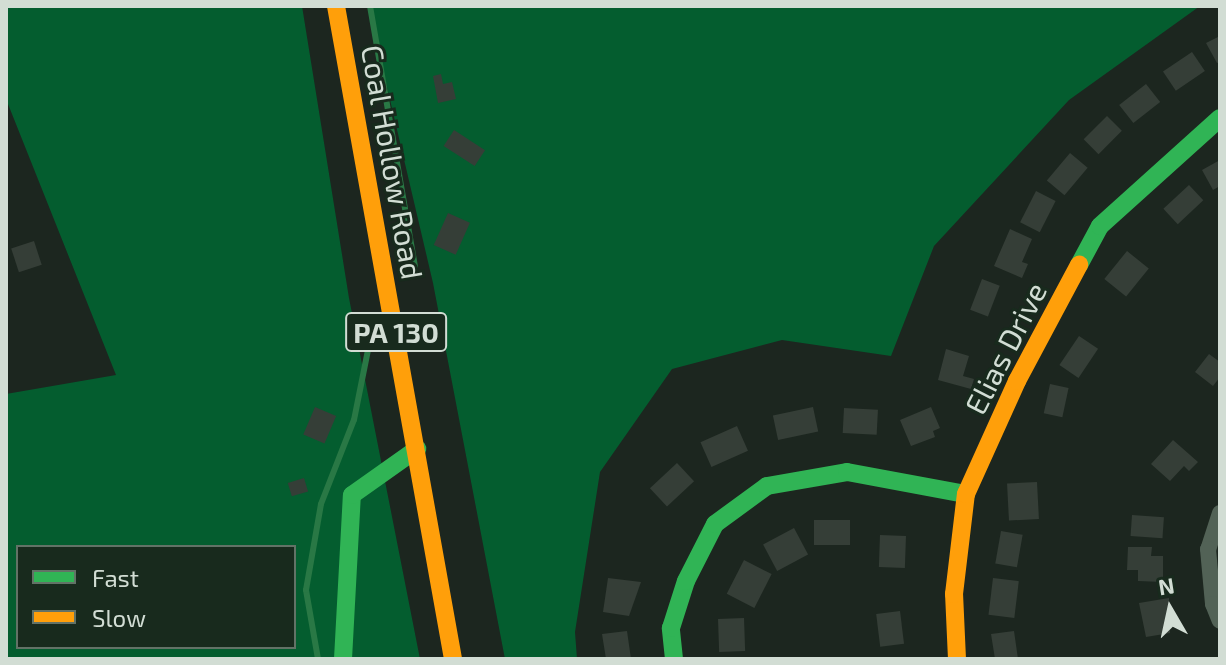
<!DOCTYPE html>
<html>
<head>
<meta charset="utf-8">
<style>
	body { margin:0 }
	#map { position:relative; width:1226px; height:665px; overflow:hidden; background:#1c261f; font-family:"Exo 2",sans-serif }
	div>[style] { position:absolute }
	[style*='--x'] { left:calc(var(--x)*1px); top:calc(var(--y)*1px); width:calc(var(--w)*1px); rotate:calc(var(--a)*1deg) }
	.forest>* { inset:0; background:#045d2f }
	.stream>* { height:6px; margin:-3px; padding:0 3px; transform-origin:3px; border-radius:3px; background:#297845 }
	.building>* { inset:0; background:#353e37; transform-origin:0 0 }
	.street>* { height:16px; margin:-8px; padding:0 8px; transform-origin:8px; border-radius:8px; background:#526256 }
	.fast>* { height:18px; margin:-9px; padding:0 9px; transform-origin:9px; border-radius:9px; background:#30b455 }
	.slow>* { height:18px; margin:-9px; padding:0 9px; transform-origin:9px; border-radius:9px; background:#ff9f0a }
	span { translate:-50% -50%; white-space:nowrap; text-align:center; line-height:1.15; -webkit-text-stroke:6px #182a1d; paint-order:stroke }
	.shield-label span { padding:2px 6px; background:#182a1d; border:2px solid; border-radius:6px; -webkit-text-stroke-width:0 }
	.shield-label { font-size:28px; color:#d2ddd4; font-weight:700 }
	.street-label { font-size:30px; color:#d2ddd4 }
	.frame { position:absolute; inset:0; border:8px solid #d2ddd4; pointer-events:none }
	.legend { position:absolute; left:16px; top:545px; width:280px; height:104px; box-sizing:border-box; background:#182a1d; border:2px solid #627266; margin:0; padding:10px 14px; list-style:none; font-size:24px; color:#d2ddd4 }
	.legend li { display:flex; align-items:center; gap:16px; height:40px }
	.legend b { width:40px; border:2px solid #627266 }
	.north { position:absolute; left:1130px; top:569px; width:80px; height:80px; -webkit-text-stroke:6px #182a1d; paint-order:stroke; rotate:351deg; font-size:22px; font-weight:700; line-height:32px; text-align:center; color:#d2ddd4 }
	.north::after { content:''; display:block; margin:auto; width:28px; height:36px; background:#d2ddd4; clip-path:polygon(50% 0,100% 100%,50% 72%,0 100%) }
</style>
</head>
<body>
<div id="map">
	<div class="forest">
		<i style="clip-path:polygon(evenodd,6px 6px,302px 6px,349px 298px,420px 659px,6px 659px,6px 394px,116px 375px,6px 99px,6px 6px,18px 547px,294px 547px,294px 647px,18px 647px,18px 547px)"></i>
		<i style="clip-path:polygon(368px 6px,1200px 6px,1069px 100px,934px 246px,891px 356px,782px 340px,672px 369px,600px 472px,575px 632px,577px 659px,505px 659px,433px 283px)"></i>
	</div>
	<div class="stream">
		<i style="--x:370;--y:6;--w:264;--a:80.2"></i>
		<i style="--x:318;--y:659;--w:70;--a:-99.9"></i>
		<i style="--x:306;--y:590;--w:87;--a:-80.1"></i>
		<i style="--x:321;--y:504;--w:90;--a:-68.6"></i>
		<i style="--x:354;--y:420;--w:82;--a:-78.7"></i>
	</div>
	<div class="building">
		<i style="clip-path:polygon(1220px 36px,1220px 62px,1217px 63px,1206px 43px)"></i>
		<i style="left:1192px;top:52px;width:23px;height:35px;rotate:56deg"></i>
		<i style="clip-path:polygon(441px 74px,443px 84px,452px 82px,456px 99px,438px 103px,433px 76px)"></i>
		<i style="left:1146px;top:84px;width:23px;height:34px;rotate:52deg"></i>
		<i style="left:1107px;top:116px;width:21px;height:33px;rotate:45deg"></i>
		<i style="left:454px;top:130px;width:37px;height:19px;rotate:33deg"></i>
		<i style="left:1070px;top:153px;width:23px;height:36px;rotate:40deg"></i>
		<i style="clip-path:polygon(1220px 160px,1220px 186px,1213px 190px,1202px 170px)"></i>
		<i style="left:1189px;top:185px;width:21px;height:35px;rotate:47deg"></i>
		<i style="left:1036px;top:191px;width:22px;height:35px;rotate:27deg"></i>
		<i style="left:448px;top:213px;width:24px;height:35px;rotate:24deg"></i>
		<i style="clip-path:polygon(1010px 229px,1032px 239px,1022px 262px,1028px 264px,1022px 278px,994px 266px)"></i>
		<i style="left:34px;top:241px;width:25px;height:24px;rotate:72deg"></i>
		<i style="left:1127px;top:251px;width:28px;height:36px;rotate:39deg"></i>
		<i style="left:982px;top:279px;width:19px;height:33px;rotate:21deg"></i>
		<i style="left:1079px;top:336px;width:23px;height:35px;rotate:34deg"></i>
		<i style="clip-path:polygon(946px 349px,969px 356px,963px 376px,974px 379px,971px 389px,938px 380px)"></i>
		<i style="clip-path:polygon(1209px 354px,1220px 362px,1220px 377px,1213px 386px,1195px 372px)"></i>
		<i style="left:1050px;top:384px;width:19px;height:30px;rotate:12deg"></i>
		<i style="left:315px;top:407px;width:23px;height:30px;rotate:23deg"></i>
		<i style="left:813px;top:407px;width:25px;height:41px;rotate:78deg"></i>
		<i style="clip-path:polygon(931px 407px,940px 428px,933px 431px,935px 437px,911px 446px,900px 420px)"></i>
		<i style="left:844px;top:408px;width:34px;height:25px;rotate:3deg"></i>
		<i style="left:737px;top:426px;width:27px;height:40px;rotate:66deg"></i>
		<i style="clip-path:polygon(1173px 440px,1198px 462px,1189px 471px,1184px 466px,1170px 481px,1151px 464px)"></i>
		<i style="left:677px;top:463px;width:25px;height:37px;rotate:47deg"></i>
		<i style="left:304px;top:478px;width:14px;height:17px;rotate:73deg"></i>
		<i style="left:1037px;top:482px;width:37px;height:30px;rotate:87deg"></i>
		<i style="left:1132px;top:515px;width:32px;height:21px;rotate:4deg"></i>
		<i style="left:814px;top:520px;width:36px;height:25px"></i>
		<i style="left:794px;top:528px;width:30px;height:35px;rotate:62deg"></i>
		<i style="left:1001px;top:531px;width:22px;height:33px;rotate:10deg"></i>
		<i style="left:880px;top:535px;width:26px;height:32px;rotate:2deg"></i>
		<i style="clip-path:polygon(1128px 547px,1152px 547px,1151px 556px,1163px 556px,1163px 582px,1138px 581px,1138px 570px,1127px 570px)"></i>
		<i style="left:744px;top:560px;width:31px;height:38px;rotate:27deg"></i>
		<i style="clip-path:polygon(608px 578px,641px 582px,629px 616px,603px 612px)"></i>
		<i style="left:993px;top:578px;width:26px;height:37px;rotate:7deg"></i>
		<i style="clip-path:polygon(1169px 598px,1170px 633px,1146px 637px,1139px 603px)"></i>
		<i style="left:900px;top:611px;width:33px;height:24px;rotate:83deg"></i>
		<i style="left:744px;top:618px;width:33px;height:26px;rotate:88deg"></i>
		<i style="clip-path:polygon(627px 631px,631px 659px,606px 659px,602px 634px)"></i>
		<i style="clip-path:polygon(1014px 631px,1018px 659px,995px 659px,991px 634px)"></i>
	</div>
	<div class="street">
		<i style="--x:1220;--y:513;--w:38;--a:108"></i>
		<i style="--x:1208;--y:549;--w:55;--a:84.8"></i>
		<i style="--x:1213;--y:604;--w:18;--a:68"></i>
	</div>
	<div class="fast">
		<i style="--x:1079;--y:265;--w:44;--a:-61.7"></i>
		<i style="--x:1100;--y:226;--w:161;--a:-42"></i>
		<i style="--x:343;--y:659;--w:164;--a:-86.9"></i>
		<i style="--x:352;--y:495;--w:80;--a:-35.3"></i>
		<i style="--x:674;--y:659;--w:31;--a:-96"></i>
		<i style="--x:671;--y:628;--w:49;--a:-72.3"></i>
		<i style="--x:686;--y:581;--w:64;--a:-63"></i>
		<i style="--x:715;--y:524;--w:64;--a:-36.2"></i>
		<i style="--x:767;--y:486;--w:81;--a:-9.9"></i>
		<i style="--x:847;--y:472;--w:121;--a:10.5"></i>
	</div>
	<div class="slow">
		<i style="--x:336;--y:6;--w:663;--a:79.84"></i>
		<i style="--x:957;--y:659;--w:65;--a:-92.6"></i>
		<i style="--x:954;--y:594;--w:101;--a:-83.2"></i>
		<i style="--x:966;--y:494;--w:124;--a:-65.7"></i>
		<i style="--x:1017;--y:381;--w:132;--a:-61.9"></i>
	</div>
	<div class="shield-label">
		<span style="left:396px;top:332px">PA 130</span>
	</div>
	<div class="street-label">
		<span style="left:393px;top:162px;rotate:80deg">Coal Hollow Road</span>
		<span style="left:1005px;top:348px;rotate:-63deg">Elias Drive</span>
	</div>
	<div class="frame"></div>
	<ul class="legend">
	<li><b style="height:10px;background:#30b455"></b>Fast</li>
	<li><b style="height:10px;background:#ff9f0a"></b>Slow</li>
	</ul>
	<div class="north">N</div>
</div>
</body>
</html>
